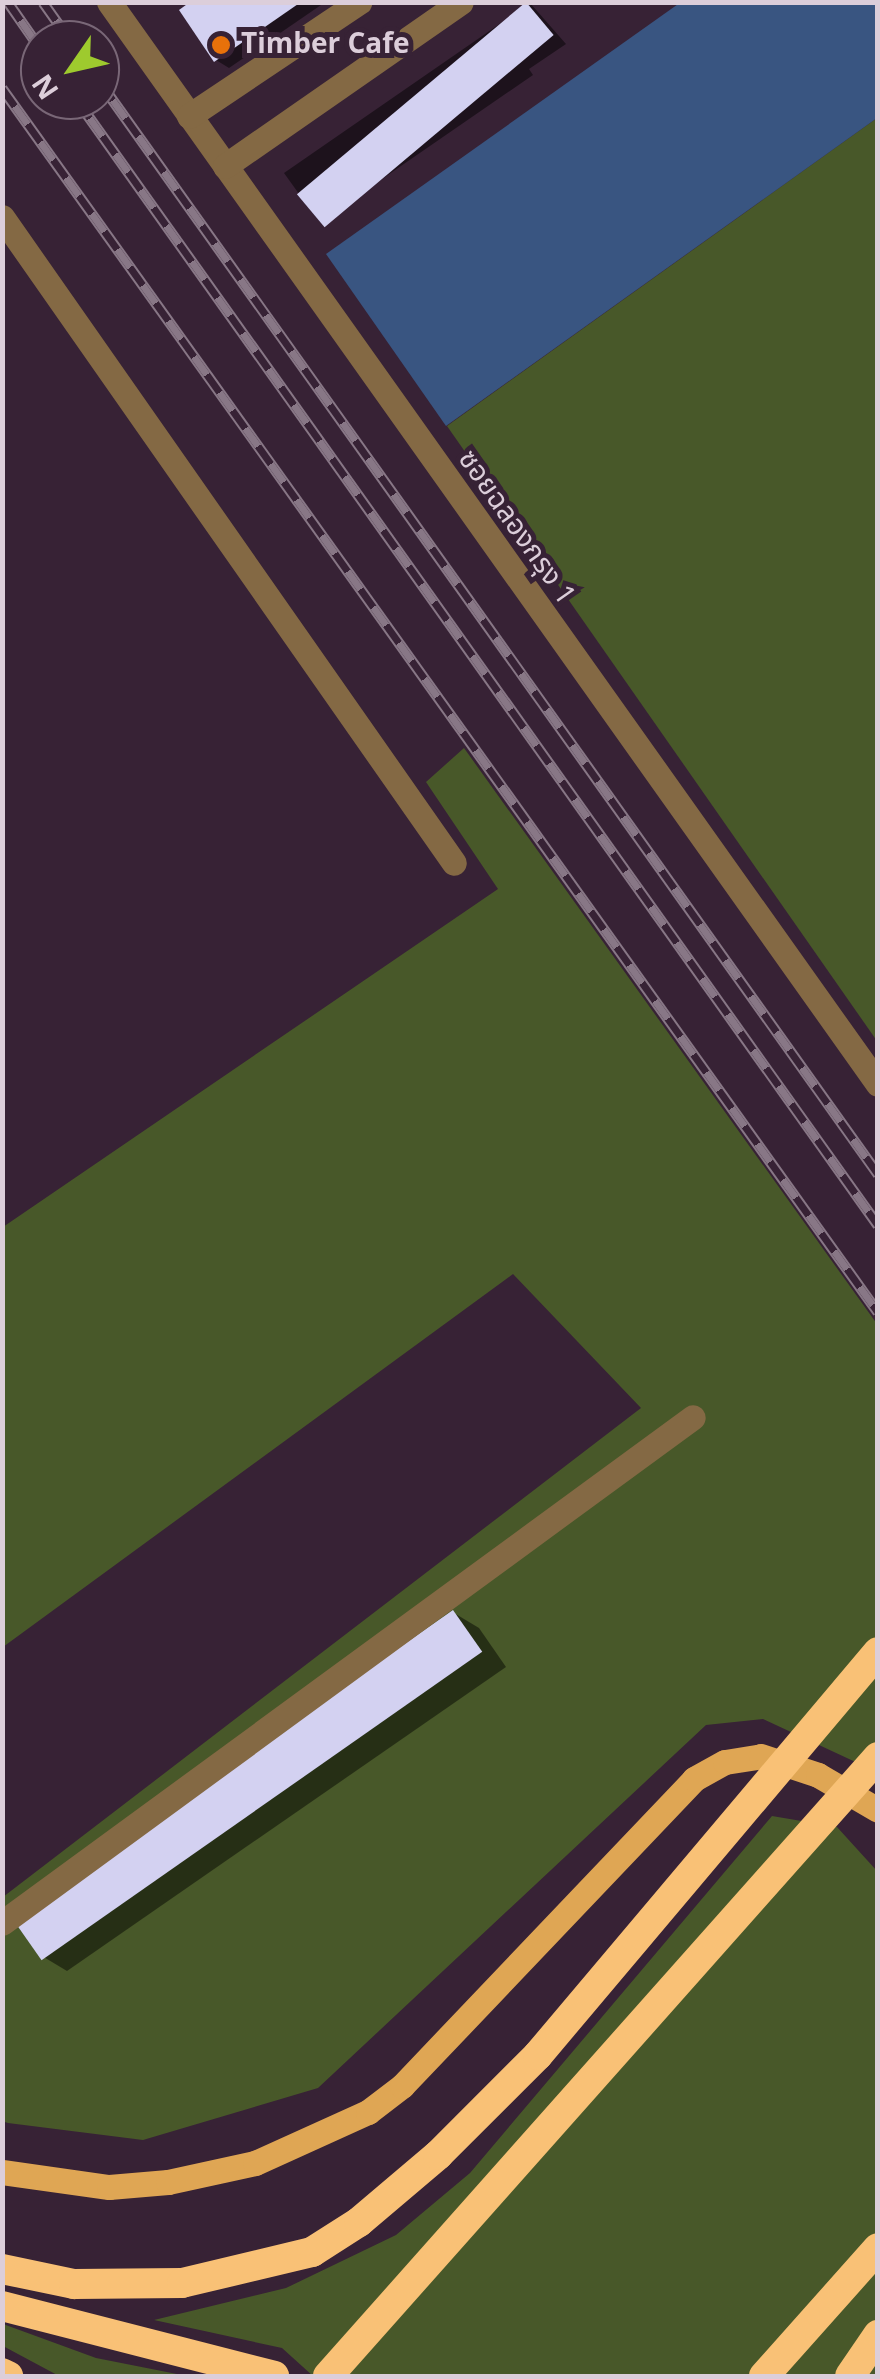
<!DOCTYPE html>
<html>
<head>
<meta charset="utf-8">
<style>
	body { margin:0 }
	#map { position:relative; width:880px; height:2379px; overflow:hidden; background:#372235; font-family:Georgia,"Noto Sans Thai",serif }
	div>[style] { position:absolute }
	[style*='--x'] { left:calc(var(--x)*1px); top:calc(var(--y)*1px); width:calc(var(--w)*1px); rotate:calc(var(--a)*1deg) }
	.green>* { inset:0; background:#485829 }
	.water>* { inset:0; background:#395581 }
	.shadow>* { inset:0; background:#0007 }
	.building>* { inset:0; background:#d3d1f1; transform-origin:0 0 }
	.minor>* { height:25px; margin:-12.5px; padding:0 12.5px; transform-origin:12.5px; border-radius:12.5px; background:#846944 }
	.major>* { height:25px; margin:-12.5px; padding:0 12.5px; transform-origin:12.5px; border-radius:12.5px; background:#dfa654 }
	.highway>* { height:30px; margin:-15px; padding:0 15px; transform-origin:15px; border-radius:15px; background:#f9c176 }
	.rail>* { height:11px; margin-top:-5.5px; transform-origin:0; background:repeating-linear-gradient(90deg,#372235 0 22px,#887786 0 44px); box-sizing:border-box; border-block:2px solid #887786 }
	.dots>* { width:28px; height:28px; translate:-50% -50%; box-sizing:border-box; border:5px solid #372235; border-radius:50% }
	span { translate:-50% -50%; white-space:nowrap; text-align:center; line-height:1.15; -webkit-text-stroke:10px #372235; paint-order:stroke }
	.poi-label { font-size:28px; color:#dcceda; font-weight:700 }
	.left { translate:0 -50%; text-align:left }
	.street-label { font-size:28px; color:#dcceda }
	.frame { position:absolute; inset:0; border:5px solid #dcceda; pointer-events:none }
	.north { position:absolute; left:20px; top:20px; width:100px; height:100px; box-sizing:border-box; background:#372235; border:2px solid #796777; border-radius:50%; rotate:236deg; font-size:28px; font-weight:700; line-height:40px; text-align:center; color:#dcceda }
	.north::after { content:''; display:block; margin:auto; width:35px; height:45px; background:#9eca2e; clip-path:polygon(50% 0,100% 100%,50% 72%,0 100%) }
</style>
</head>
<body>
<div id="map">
	<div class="green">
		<i style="clip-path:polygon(877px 118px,877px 1041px,447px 426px)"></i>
		<i style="clip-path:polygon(464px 748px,877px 1324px,877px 1772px,763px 1719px,706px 1725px,318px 2088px,143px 2140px,8px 2123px,2px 2121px,3px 1897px,641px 1408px,513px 1274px,3px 1647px,3px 1227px,498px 889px,426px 782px)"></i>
		<i style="clip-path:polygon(772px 1816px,837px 1827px,877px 1871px,877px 2376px,313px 2376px,282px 2348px,154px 2320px,286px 2288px,396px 2235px,470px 2173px)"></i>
		<i style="clip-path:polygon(3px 2324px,96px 2358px,187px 2376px,59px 2376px,3px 2346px)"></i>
	</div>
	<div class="water">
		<i style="clip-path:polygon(681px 2px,877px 3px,877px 118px,446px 426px,326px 254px)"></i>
	</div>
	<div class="shadow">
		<i style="clip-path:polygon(194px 2px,319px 2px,321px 5px,229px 68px,216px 60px)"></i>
		<i style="clip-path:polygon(530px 3px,566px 44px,529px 69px,533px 75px,327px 217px,307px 205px,284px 173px)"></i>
		<i style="clip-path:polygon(454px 1613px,479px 1628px,506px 1667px,67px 1971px,42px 1956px)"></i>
	</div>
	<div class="building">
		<i style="clip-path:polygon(190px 2px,301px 2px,214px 62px,179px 10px)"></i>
		<i style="left:526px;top:2px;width:43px;height:299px;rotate:50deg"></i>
		<i style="left:453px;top:1610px;width:51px;height:538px;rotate:55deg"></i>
	</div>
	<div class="minor">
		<i style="--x:109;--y:2;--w:1327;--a:54.6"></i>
		<i style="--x:189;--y:116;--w:205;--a:-33.8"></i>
		<i style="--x:225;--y:166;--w:287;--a:-34.8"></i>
		<i style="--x:2;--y:217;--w:788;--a:55.02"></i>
		<i style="--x:2;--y:1923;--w:856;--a:-36.21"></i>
	</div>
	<div class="major">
		<i style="--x:2;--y:2172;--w:108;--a:8"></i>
		<i style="--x:109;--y:2187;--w:59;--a:-4.8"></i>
		<i style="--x:168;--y:2182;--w:89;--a:-12.3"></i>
		<i style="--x:255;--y:2163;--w:124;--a:-24.3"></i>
		<i style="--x:368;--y:2112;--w:43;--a:-37.4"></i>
		<i style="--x:402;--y:2086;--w:424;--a:-46.4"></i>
		<i style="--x:694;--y:1779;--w:35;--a:-29"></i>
		<i style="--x:725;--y:1762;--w:36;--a:-9"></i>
		<i style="--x:761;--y:1756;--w:60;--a:18.4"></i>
		<i style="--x:818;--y:1775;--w:69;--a:30.3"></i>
	</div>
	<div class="highway">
		<i style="--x:2;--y:2269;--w:74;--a:11.8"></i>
		<i style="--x:74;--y:2284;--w:108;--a:-0.5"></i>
		<i style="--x:182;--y:2283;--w:134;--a:-13.4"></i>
		<i style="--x:312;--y:2252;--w:56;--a:-32.6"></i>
		<i style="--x:359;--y:2222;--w:104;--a:-40.3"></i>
		<i style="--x:438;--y:2155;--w:141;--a:-45"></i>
		<i style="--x:538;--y:2055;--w:527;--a:-49.85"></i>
		<i style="--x:2;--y:2306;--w:281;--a:14.4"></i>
		<i style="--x:2;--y:2373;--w:7;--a:27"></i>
		<i style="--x:328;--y:2376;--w:828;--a:-48.38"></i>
		<i style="--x:764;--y:2376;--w:171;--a:-48.3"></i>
		<i style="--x:850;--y:2376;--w:50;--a:-55.7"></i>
	</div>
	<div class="rail">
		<i style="--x:8;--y:2;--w:56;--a:55.2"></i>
		<i style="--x:43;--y:2;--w:47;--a:54.6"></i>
		<i style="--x:100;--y:82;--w:1341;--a:54.53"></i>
		<i style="--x:2;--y:88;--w:1505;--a:54.41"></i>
		<i style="--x:77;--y:100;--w:1381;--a:54.55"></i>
	</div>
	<div class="dots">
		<i style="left:221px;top:45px;background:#e8710a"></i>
	</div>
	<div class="poi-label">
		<span class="left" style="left:241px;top:45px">Timber Cafe</span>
	</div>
	<div class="street-label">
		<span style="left:516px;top:528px;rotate:55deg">ซอยฉลองกรุง 1</span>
	</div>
	<div class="frame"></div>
	<div class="north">N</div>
</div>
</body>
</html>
